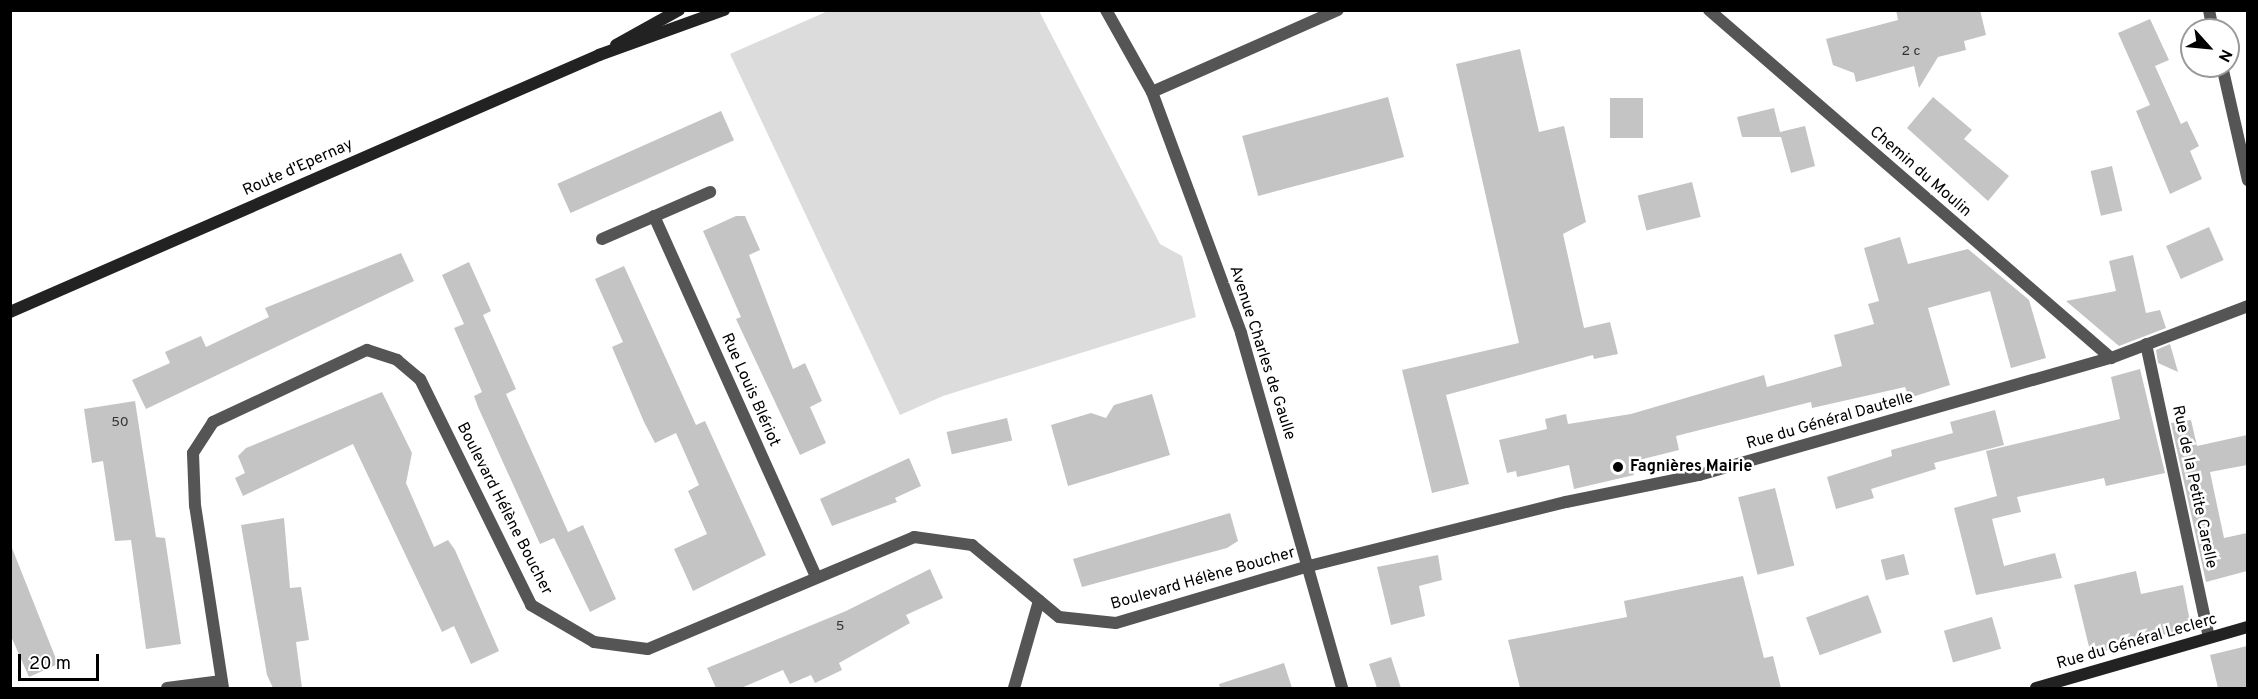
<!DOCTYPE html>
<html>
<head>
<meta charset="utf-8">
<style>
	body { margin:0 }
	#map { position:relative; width:2258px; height:699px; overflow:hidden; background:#fff; font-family:Overpass,sans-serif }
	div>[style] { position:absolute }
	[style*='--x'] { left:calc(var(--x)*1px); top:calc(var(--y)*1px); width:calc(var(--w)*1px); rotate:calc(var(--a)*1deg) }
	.green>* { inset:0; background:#dcdcdc }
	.building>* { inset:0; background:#c4c4c4; transform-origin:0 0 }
	.street>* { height:12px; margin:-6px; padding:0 6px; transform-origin:6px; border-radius:6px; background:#555 }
	.secondary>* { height:12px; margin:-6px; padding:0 6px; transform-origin:6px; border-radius:6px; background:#222 }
	.dots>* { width:16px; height:16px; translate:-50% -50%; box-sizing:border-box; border:3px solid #fff; border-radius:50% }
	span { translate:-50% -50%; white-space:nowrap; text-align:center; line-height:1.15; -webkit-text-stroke:5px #fff; paint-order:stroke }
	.number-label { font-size:14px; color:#313131 }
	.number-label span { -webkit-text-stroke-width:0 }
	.street-label { font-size:16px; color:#000 }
	.poi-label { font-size:16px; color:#000; font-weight:700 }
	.left { translate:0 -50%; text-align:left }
	.frame { position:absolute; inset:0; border:12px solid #000; pointer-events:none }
	.north { position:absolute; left:2180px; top:18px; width:60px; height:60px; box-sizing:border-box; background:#fff; border:2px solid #999; border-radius:50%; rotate:117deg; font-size:16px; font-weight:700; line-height:24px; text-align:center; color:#000 }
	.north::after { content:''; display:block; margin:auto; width:21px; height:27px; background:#000; clip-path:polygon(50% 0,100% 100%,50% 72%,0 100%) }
	.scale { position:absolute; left:18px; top:654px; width:81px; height:27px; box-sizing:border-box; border:3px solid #000; border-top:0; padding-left:8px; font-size:18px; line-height:21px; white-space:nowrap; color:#000; -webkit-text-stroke:4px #fff; paint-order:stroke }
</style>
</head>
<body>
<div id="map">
	<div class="green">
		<i style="clip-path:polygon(828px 11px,1039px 11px,1160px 244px,1182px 256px,1196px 317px,943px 396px,900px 415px,730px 54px)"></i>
	</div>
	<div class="building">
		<i style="clip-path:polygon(1896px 10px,1980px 10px,1986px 35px,1964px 41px,1966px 50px,1938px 57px,1919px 88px,1914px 66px,1856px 82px,1854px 73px,1833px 65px,1826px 39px,1898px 20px)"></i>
		<i style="clip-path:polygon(2150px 19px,2169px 60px,2155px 66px,2181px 124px,2187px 121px,2199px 146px,2190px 151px,2202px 179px,2170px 194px,2136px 111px,2150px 105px,2118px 33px)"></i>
		<i style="clip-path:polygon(1520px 49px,1539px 132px,1564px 126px,1586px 222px,1563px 234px,1584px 328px,1610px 322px,1618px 354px,1594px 359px,1593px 355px,1446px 395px,1469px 484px,1432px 493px,1402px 370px,1519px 343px,1456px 64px)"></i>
		<i style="left:1388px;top:97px;width:62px;height:151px;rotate:75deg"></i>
		<i style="clip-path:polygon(1933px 97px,1972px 130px,1964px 139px,2009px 176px,1988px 201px,1907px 128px)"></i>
		<i style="left:1610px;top:98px;width:33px;height:40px"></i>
		<i style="clip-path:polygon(1774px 108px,1780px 132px,1805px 126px,1815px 166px,1791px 173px,1781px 137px,1742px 137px,1737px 117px)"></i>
		<i style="left:721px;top:111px;width:32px;height:179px;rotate:66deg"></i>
		<i style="left:2112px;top:166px;width:46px;height:22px;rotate:77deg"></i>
		<i style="left:1692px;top:182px;width:36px;height:56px;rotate:76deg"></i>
		<i style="clip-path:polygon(736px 216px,745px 216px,760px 250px,749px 255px,793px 369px,805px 363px,822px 401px,810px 407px,826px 443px,800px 455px,736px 319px,741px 317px,703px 231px)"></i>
		<i style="left:2209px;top:227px;width:36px;height:47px;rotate:66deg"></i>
		<i style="clip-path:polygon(1900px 237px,1908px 264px,1968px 249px,2029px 300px,2046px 358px,2011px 368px,1990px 291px,1928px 308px,1950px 385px,1909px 398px,1905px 387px,1812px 408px,1811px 402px,1676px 436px,1679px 450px,1631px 462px,1634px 475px,1574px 489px,1569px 465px,1517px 477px,1516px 471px,1507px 473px,1499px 440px,1547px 429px,1545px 419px,1566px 414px,1568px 424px,1631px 414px,1764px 375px,1767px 387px,1842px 366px,1834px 335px,1874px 324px,1868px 304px,1879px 301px,1864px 248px)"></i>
		<i style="clip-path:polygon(401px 253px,414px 281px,146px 409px,132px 380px,170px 363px,165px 352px,201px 336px,206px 347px,269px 317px,265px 308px)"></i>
		<i style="clip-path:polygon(2133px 255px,2146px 313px,2160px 310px,2166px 328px,2119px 346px,2066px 301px,2116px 291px,2109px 261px)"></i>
		<i style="clip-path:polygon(469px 262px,491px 311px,483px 315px,516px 389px,506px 394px,568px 532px,583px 525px,616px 599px,590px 612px,554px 538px,540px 544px,478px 407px,474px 396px,482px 392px,454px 328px,464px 324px,442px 275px)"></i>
		<i style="clip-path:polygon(624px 266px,696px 425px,705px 421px,766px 555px,693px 591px,674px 549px,707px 534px,688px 491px,699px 485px,676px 433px,655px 443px,644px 422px,612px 347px,623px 342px,595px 279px)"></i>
		<i style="clip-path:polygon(2170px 344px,2178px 372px,2158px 363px,2156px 350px)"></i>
		<i style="clip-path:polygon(2140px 369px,2165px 473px,2106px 486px,2104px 478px,2017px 497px,2021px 512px,1992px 519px,2004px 566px,2055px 553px,2062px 578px,1976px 595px,1954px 508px,1997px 496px,1986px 451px,2120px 419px,2111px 377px)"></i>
		<i style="clip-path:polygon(382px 392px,412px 453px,406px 483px,434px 547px,448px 540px,455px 550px,499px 651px,471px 664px,454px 626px,442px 632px,353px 444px,243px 496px,235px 478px,245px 473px,238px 456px,246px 448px)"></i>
		<i style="clip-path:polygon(1152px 394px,1170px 455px,1068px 486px,1051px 425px,1091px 413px,1106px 418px,1114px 405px)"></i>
		<i style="clip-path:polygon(135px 401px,156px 537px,165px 538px,181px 644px,146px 649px,131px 540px,115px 541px,103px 461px,92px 463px,84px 409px)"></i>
		<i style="clip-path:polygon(1995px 410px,2004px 445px,1934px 463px,1936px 469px,1871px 489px,1874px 498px,1836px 509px,1827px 477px,1892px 456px,1891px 450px,1953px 433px,1950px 422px)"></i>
		<i style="left:1007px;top:418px;width:23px;height:62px;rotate:77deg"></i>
		<i style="clip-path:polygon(2191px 420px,2197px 446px,2247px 435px,2247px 465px,2210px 472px,2224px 538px,2247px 533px,2247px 571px,2206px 582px,2171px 423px)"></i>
		<i style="clip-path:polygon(909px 458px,921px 486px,895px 498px,897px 502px,832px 526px,820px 499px)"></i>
		<i style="left:1775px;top:488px;width:80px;height:38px;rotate:76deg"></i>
		<i style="clip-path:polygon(1230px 513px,1238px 541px,1227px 548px,1082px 587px,1073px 559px)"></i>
		<i style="clip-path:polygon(284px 518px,290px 588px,301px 587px,309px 640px,296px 642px,302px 688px,273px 688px,267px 675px,241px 525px)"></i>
		<i style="clip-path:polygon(10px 543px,58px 664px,29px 677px,10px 634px)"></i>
		<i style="left:1904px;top:554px;width:21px;height:24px;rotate:76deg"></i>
		<i style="clip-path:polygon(1438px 555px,1442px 580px,1419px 586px,1425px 616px,1391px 625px,1377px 567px)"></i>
		<i style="clip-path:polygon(930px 569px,943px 598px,906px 615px,910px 623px,839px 663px,842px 670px,815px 683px,811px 675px,790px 684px,783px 670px,741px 688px,716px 688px,707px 668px,846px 611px)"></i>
		<i style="clip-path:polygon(2136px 571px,2141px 594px,2183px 585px,2191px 627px,2091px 655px,2074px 585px)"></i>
		<i style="clip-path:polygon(1743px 576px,1764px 658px,1773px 656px,1781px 688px,1520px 688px,1508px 640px,1627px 617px,1624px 601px)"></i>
		<i style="left:1868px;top:595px;width:40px;height:66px;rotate:70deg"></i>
		<i style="left:1992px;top:617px;width:33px;height:50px;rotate:74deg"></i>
		<i style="clip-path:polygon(2247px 646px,2247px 688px,2218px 688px,2210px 655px)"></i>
		<i style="clip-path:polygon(1391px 657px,1401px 688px,1377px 688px,1369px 664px)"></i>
		<i style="clip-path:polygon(1284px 663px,1292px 688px,1220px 688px,1219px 684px)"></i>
	</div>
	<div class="street">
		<i style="--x:1106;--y:10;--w:94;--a:60.7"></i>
		<i style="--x:1152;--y:92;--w:257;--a:69.7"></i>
		<i style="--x:1241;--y:333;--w:369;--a:74.1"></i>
		<i style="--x:1709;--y:10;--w:532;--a:40.88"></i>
		<i style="--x:2209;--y:10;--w:20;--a:79"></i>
		<i style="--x:2222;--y:66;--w:117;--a:77.2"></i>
		<i style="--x:1152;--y:92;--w:203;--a:-23.8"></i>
		<i style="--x:654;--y:216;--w:396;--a:65.8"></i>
		<i style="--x:602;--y:239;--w:118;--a:-23.5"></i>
		<i style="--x:2146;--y:344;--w:300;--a:77.9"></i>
		<i style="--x:167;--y:688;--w:55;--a:-7.3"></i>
		<i style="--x:223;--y:688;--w:184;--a:-98.7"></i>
		<i style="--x:195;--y:506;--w:53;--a:-92.2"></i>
		<i style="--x:193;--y:453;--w:37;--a:-57"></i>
		<i style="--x:213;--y:422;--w:170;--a:-25.1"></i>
		<i style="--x:367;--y:350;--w:32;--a:18"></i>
		<i style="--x:397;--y:360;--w:30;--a:40"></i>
		<i style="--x:420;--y:379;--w:252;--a:63.8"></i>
		<i style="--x:531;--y:605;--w:73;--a:30.4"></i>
		<i style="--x:594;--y:642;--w:54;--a:7.4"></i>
		<i style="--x:648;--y:649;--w:289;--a:-22.8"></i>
		<i style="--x:914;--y:537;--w:59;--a:7.9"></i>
		<i style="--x:972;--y:545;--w:113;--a:39.6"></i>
		<i style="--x:1059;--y:617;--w:57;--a:6"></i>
		<i style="--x:1116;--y:623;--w:201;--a:-16.5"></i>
		<i style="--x:1309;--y:566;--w:265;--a:-14"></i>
		<i style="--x:1566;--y:502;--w:136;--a:-11.5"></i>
		<i style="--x:1699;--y:475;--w:428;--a:-15.9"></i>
		<i style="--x:2111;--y:358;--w:147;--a:-20.8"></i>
		<i style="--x:1014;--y:688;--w:91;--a:-74"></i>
	</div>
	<div class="secondary">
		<i style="--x:616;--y:45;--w:72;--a:-29.1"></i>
		<i style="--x:10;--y:312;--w:643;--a:-23.57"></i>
		<i style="--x:599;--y:55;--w:133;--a:-19.8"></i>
		<i style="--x:2036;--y:688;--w:221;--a:-16.1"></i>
	</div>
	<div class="dots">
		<i style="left:1618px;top:467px;background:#000"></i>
	</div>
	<div class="number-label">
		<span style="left:1911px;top:52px">2 c</span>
		<span style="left:120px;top:423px">50</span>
		<span style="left:840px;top:627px">5</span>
	</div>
	<div class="street-label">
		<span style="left:298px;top:168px;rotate:-24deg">Route d'Epernay</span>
		<span style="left:1920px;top:172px;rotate:41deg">Chemin du Moulin</span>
		<span style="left:1262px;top:353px;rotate:72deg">Avenue Charles de Gaulle</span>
		<span style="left:750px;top:390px;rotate:66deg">Rue Louis Blériot</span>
		<span style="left:1830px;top:421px;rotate:-16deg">Rue du Général Dautelle</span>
		<span style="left:2194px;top:487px;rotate:78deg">Rue de la Petite Carelle</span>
		<span style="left:504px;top:509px;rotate:63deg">Boulevard Hélène Boucher</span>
		<span style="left:1203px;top:579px;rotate:-16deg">Boulevard Hélène Boucher</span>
		<span style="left:2137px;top:642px;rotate:-16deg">Rue du Général Leclerc</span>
	</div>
	<div class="poi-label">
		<span class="left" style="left:1630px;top:467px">Fagnières Mairie</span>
	</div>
	<div class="frame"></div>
	<div class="north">N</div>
	<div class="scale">20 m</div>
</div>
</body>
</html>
